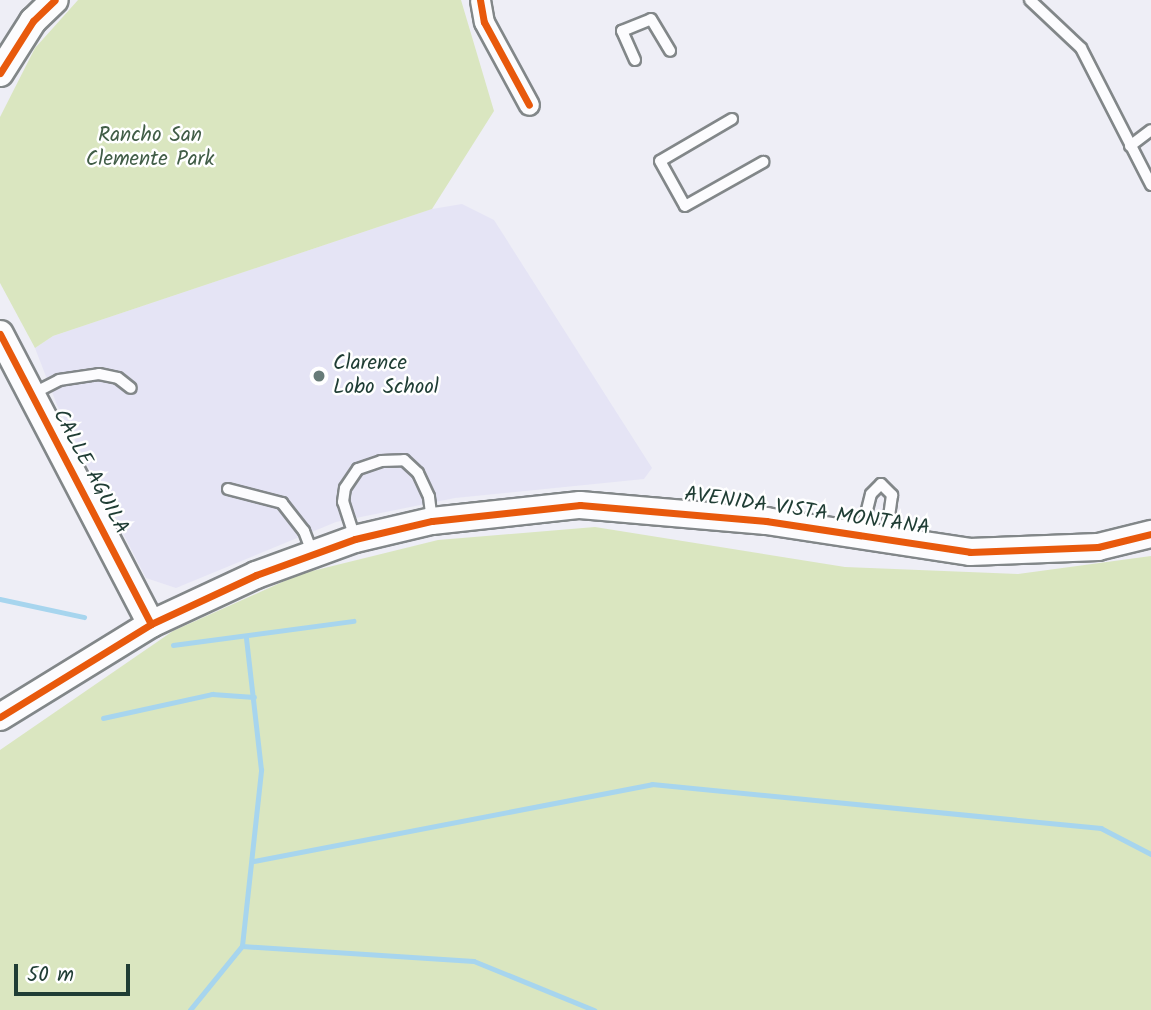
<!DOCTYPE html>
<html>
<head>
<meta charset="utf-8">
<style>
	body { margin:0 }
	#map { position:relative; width:1151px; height:1010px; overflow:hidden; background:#eeeef6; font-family:Kalam,sans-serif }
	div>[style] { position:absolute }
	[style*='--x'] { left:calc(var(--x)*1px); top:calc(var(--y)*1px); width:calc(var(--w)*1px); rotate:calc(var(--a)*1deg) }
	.built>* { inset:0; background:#e5e4f5 }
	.green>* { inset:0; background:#dae6c0 }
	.stream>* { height:4.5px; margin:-2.25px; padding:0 2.25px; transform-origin:2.25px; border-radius:2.25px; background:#a7d5ee }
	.roads { filter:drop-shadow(2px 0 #828789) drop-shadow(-2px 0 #828789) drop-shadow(0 2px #828789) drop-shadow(0 -2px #828789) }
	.lane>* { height:10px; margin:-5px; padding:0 5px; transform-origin:5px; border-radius:5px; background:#fcfcfe }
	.street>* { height:19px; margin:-9.5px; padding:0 9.5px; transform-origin:9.5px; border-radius:9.5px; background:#fcfcfe }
	.secondary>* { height:26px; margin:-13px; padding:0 13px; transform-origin:13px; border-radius:13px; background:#fcfcfe }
	.cycleway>* { height:7px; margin:-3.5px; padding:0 3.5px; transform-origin:3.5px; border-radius:3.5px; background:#e8590c }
	.dots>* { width:19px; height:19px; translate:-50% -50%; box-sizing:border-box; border:4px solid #fff; border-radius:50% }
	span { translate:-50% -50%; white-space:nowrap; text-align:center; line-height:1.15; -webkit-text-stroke:5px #fff; paint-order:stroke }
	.park-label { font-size:21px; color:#415d47 }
	.poi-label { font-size:21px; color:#1f3d34 }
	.left { translate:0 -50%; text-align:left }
	.street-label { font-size:21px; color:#1f3d34 }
	.scale { position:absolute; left:14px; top:964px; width:116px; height:32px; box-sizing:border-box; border:4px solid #1f3d34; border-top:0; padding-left:9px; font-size:21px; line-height:24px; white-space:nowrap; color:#1f3d34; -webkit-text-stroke:5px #fff; paint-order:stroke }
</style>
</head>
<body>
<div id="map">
	<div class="built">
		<i style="clip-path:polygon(462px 204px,494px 220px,652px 468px,644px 479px,455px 498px,336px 522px,176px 588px,146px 578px,57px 405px,35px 348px,53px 336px,432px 209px)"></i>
	</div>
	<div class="green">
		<i style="clip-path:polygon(78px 0,461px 0,494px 111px,432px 209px,53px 336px,35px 348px,0 283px,0 117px,35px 48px)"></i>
		<i style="clip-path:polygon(595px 527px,845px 567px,1018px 574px,1151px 556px,1151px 1010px,0 1010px,0 750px,173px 631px,300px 574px,438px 540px)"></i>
	</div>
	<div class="stream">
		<i style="--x:0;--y:599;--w:86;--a:12.1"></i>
		<i style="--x:173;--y:645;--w:182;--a:-7.6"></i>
		<i style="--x:103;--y:718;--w:112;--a:-12.4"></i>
		<i style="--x:212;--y:694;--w:42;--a:4.1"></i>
		<i style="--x:254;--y:861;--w:405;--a:-10.9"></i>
		<i style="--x:652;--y:784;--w:451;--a:5.6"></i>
		<i style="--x:1101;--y:828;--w:56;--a:27.5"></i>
		<i style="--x:242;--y:946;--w:232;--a:3.7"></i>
		<i style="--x:474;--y:961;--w:130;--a:22.2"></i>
		<i style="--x:190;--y:1010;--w:82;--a:-50.9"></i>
		<i style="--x:242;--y:946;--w:177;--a:-83.8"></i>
		<i style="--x:261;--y:770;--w:133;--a:-96.5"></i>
	</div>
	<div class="roads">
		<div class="lane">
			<i style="--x:1030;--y:0;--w:70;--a:43.3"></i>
			<i style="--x:1081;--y:48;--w:154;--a:62.9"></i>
			<i style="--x:635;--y:60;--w:32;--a:-114"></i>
			<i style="--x:622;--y:31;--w:31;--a:-22"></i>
			<i style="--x:651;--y:19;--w:37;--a:59"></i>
			<i style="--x:732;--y:119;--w:83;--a:149.7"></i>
			<i style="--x:660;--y:161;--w:51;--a:60.9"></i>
			<i style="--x:685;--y:206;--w:90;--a:-29.4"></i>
			<i style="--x:1130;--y:146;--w:26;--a:-37"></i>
			<i style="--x:34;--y:393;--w:28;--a:-27"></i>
			<i style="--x:59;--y:380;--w:40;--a:-8.5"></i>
			<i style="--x:99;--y:374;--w:19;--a:12"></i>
			<i style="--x:118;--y:378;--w:16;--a:38"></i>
			<i style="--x:228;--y:489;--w:56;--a:14.5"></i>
			<i style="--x:282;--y:503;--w:36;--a:52"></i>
			<i style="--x:304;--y:531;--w:22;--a:69"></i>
			<i style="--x:861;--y:534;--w:41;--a:-76"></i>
			<i style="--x:871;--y:494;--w:14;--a:-45"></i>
			<i style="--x:881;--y:484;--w:16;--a:45"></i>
			<i style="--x:892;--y:495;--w:43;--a:97.9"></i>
			<i style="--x:355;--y:538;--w:38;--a:-108"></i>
			<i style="--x:343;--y:502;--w:14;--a:-82"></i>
			<i style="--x:345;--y:488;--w:23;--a:-56"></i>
			<i style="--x:358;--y:469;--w:24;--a:-19"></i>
			<i style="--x:381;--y:461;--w:23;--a:-2"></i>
			<i style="--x:404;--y:460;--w:19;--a:43"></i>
			<i style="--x:418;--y:473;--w:26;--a:65"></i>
			<i style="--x:429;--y:497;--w:24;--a:83"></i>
		</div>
		<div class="street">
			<i style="--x:480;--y:0;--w:22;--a:80"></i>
			<i style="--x:484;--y:22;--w:94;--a:61.5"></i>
		</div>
		<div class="secondary">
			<i style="--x:0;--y:73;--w:62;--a:-57.6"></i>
			<i style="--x:33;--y:21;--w:30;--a:-44"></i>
			<i style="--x:0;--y:334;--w:327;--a:62.5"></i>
			<i style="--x:0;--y:717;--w:177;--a:-31.6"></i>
			<i style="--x:151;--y:624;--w:116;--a:-25"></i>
			<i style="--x:256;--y:575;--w:105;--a:-20"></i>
			<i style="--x:355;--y:539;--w:79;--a:-13.2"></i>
			<i style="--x:432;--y:521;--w:149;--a:-6.2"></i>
			<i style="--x:580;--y:505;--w:187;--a:4.9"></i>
			<i style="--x:766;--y:521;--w:206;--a:8.6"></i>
			<i style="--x:970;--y:552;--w:128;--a:-2.2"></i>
			<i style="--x:1098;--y:547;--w:55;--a:-13.8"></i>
		</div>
	</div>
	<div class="cycleway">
		<i style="--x:480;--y:0;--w:22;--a:80"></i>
		<i style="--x:484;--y:22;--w:94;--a:61.5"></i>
		<i style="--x:0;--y:73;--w:62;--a:-57.6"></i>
		<i style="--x:33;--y:21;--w:30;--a:-44"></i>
		<i style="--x:0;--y:334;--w:327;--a:62.5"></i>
		<i style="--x:0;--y:717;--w:177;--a:-31.6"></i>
		<i style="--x:151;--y:624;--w:116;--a:-25"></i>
		<i style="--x:256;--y:575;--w:105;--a:-20"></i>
		<i style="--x:355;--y:539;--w:79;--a:-13.2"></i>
		<i style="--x:432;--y:521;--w:149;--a:-6.2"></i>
		<i style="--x:580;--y:505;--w:187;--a:4.9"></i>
		<i style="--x:766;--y:521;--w:206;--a:8.6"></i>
		<i style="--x:970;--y:552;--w:128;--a:-2.2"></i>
		<i style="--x:1098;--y:547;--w:55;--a:-13.8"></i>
	</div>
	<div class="dots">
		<i style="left:319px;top:376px;background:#677b78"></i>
	</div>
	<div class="park-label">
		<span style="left:150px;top:148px">Rancho San<br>Clemente Park</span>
	</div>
	<div class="poi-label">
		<span class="left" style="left:333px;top:376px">Clarence<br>Lobo School</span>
	</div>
	<div class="street-label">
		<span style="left:90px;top:472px;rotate:62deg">CALLE AGUILA</span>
		<span style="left:807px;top:512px;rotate:8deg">AVENIDA VISTA MONTANA</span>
	</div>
	<div class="scale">50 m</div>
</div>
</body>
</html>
